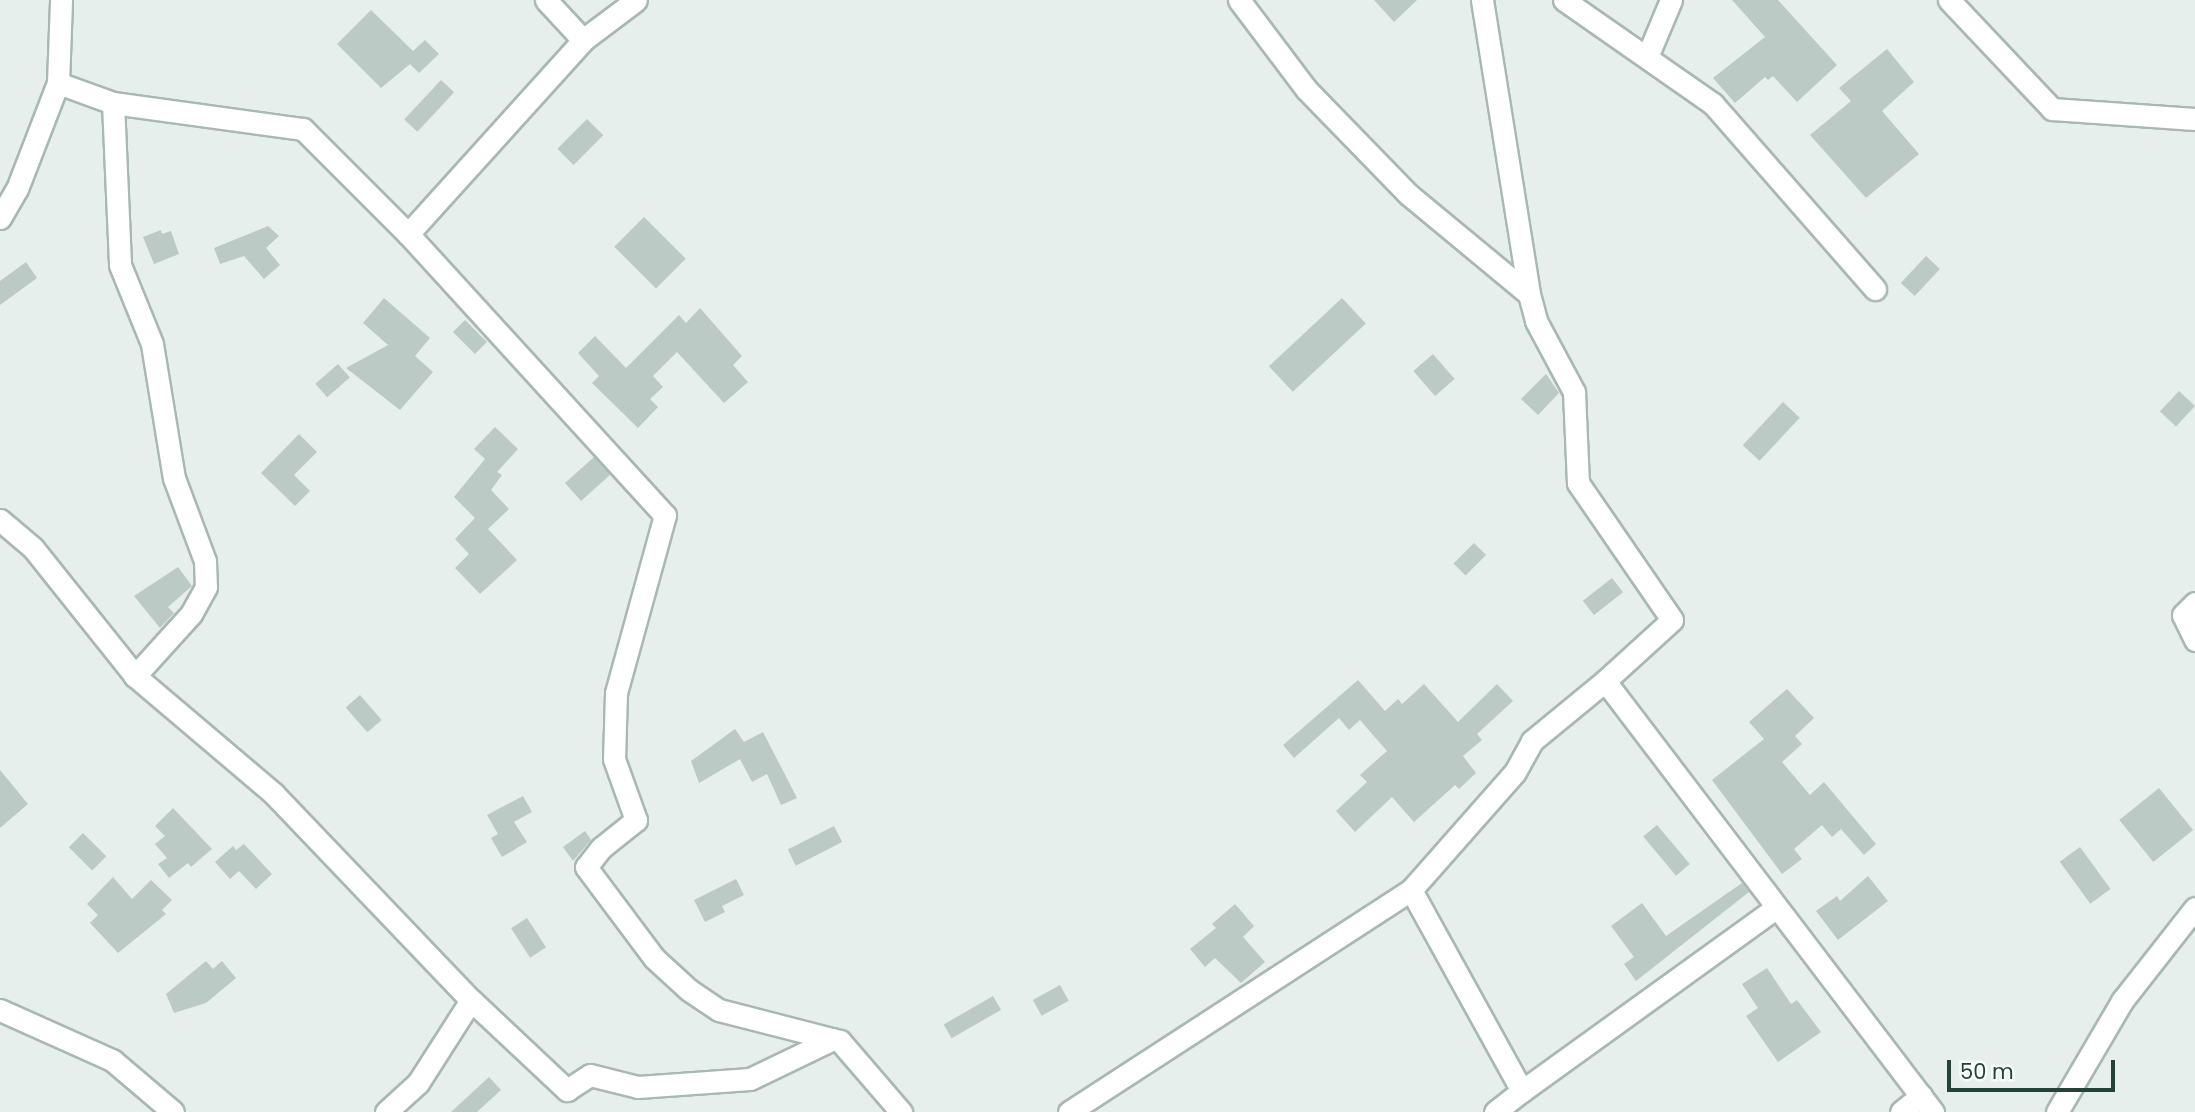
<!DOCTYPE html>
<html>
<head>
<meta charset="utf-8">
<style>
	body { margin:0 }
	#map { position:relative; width:2195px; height:1112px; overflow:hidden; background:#e6efeb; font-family:Poppins,sans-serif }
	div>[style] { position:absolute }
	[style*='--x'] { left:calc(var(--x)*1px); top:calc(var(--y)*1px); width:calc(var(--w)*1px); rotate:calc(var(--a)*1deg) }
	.building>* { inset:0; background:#bbcac4; transform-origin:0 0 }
	.roads { filter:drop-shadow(2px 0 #a8b8b2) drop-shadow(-2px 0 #a8b8b2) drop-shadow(0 2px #a8b8b2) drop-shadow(0 -2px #a8b8b2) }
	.minor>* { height:21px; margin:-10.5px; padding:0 10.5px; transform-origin:10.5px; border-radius:10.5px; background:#fff }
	span { translate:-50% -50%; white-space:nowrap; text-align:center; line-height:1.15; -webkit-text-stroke:7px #f7fbf9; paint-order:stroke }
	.scale { position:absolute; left:1947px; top:1060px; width:168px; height:32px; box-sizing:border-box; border:4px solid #24423a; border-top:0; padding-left:9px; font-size:21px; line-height:24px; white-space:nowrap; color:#24423a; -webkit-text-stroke:5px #f7fbf9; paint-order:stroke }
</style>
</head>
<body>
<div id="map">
	<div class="building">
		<i style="clip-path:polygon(1374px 0,1417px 0,1394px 22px)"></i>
		<i style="clip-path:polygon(1732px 0,1778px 0,1837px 65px,1797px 102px,1773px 76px,1768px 80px,1765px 77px,1735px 103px,1713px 78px,1765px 37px)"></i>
		<i style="clip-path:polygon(371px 10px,413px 51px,425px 40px,439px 54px,419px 73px,410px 64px,381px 88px,337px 44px)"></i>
		<i style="clip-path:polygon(1887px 49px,1914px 82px,1882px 111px,1919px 154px,1866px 198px,1810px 135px,1851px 101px,1839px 88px)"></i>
		<i style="left:441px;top:80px;width:18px;height:54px;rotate:43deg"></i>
		<i style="left:587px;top:119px;width:23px;height:42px;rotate:45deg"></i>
		<i style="left:644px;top:217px;width:59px;height:42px;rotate:45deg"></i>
		<i style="clip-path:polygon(268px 226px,279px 236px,266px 248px,280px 265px,264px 279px,244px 256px,220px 264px,214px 248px)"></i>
		<i style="clip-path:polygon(161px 230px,162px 234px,171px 231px,179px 254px,154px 264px,143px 237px)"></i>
		<i style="left:1926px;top:256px;width:19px;height:37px;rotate:43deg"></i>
		<i style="clip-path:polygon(26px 262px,37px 278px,0 305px,0 281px)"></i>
		<i style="clip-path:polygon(384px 298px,430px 338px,415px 356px,433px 372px,400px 410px,346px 368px,388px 345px,363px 323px)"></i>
		<i style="left:1342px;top:298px;width:35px;height:100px;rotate:47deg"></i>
		<i style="clip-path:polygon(700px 308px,742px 356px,733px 365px,748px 382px,724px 403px,677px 352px,653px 376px,663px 387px,650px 399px,658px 407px,638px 428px,592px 383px,599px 376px,578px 353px,595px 336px,626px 368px,679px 315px,686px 323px)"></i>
		<i style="left:465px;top:320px;width:31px;height:17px;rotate:45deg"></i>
		<i style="left:1433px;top:354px;width:33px;height:26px;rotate:49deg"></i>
		<i style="left:338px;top:364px;width:18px;height:30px;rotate:49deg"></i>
		<i style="clip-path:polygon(1546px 374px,1559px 393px,1538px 415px,1521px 399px)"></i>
		<i style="left:2179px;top:391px;width:22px;height:28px;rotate:43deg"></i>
		<i style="left:1783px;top:402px;width:23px;height:59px;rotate:43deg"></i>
		<i style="clip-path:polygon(495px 427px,518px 449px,497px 472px,502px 475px,491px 490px,509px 509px,488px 529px,517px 560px,480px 594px,455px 568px,469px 554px,455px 539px,475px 518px,454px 497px,485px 459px,474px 449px)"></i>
		<i style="clip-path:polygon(299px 434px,317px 452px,294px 475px,310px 491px,295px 506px,261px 473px)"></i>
		<i style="left:594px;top:457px;width:24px;height:39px;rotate:48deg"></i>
		<i style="left:1474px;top:543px;width:17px;height:29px;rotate:45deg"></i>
		<i style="clip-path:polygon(178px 567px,192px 586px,168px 607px,174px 613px,160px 628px,134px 596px)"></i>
		<i style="left:1612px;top:578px;width:18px;height:37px;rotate:52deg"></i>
		<i style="clip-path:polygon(1358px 680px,1385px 711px,1398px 699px,1402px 704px,1424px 684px,1458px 722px,1497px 684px,1513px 701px,1477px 734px,1482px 740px,1463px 756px,1476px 773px,1459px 789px,1455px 785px,1414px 822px,1392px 797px,1355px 832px,1336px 811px,1367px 782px,1360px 775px,1387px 751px,1360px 720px,1349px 730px,1339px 718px,1294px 758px,1283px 745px)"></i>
		<i style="clip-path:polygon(1787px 689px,1814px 718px,1795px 736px,1802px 744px,1782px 762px,1810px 795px,1824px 782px,1876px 844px,1864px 855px,1841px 829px,1832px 837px,1822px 825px,1794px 849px,1802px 859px,1782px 874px,1712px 780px,1764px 739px,1749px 722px)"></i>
		<i style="left:360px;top:695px;width:33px;height:19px;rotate:49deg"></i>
		<i style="clip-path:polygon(735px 729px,744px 742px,763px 732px,797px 798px,781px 805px,767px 774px,752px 782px,740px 759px,699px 783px,691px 761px)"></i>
		<i style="clip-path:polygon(0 770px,28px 804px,0 828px)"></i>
		<i style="left:2159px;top:788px;width:54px;height:51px;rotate:51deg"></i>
		<i style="clip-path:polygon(523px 796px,532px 812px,514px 822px,527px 842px,502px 857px,491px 838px,498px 834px,487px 815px)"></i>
		<i style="clip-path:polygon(173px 808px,212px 849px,191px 867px,188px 863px,169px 878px,158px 864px,167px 858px,155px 844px,165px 836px,155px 826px)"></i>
		<i style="left:1657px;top:825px;width:51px;height:18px;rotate:50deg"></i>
		<i style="left:834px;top:826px;width:18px;height:52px;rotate:63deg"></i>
		<i style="clip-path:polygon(585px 831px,591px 840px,573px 861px,563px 847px)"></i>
		<i style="left:83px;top:833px;width:33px;height:20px;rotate:45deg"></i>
		<i style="clip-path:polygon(244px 844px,272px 874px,256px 889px,239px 871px,230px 879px,215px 862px,233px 846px,236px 850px)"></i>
		<i style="left:2080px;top:847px;width:52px;height:25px;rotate:54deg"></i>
		<i style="clip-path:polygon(1868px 876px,1888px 901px,1838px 940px,1816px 911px,1837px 896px,1840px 901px)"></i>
		<i style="clip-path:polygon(113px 877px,132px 899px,151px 880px,172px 900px,162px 910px,166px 914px,118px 953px,90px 923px,98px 915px,87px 904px)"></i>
		<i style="clip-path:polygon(736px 879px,744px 895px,722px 906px,725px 912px,705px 922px,694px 900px)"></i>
		<i style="clip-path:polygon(1742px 883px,1749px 892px,1636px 981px,1624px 964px,1634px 957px,1611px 926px,1642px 903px,1666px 936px)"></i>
		<i style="clip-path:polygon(1235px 904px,1254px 926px,1243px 937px,1265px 962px,1241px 983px,1215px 958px,1205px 967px,1190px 949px,1216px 928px,1212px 924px)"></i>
		<i style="left:527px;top:918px;width:35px;height:19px;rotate:57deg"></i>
		<i style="clip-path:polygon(206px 961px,213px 969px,222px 961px,236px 978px,206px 1003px,174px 1013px,166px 994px)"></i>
		<i style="clip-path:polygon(1767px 968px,1791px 1004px,1797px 1000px,1821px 1032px,1778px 1062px,1746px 1016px,1758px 1008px,1742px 984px)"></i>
		<i style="left:1060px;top:985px;width:18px;height:31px;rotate:61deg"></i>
		<i style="left:993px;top:996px;width:16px;height:57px;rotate:60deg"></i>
		<i style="clip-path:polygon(489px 1077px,501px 1090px,477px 1112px,451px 1112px)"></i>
	</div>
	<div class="roads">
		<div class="minor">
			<i style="--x:546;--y:0;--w:54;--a:47.2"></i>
			<i style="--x:1239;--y:0;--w:111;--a:53"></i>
			<i style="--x:1306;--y:89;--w:146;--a:45.8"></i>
			<i style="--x:1408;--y:194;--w:157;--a:39.6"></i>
			<i style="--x:1482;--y:0;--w:298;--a:80.9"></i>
			<i style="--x:1529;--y:294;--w:28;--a:75"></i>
			<i style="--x:1536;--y:321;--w:81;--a:61.8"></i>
			<i style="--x:1574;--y:392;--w:91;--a:87.5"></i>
			<i style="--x:1578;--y:483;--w:166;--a:55.5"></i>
			<i style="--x:1672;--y:620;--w:91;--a:137.7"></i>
			<i style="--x:1605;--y:681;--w:542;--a:52.73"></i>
			<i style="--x:1564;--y:0;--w:182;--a:34.9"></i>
			<i style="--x:1713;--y:104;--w:246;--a:48.8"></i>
			<i style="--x:1949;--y:0;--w:150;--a:46.6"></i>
			<i style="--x:2052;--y:109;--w:143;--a:4"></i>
			<i style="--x:1647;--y:57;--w:62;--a:-67.2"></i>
			<i style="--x:58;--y:83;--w:59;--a:20"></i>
			<i style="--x:113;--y:103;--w:192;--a:7.8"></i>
			<i style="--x:303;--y:129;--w:148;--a:45"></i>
			<i style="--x:408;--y:234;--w:381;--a:47.6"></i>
			<i style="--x:665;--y:515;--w:185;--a:105.4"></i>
			<i style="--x:616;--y:693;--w:66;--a:91.7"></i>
			<i style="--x:614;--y:759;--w:65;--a:70.2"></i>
			<i style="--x:636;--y:820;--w:45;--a:141.3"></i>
			<i style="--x:601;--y:848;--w:24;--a:128"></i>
			<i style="--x:586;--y:867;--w:114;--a:53.2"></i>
			<i style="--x:654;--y:958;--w:47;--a:42.4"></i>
			<i style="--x:689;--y:990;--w:36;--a:34"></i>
			<i style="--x:719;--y:1010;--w:125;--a:14.4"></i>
			<i style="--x:840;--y:1041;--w:94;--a:49.3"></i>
			<i style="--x:113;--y:103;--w:162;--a:87.5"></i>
			<i style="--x:120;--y:265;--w:85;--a:67.9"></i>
			<i style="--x:152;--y:344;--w:136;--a:80.7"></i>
			<i style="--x:174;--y:478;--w:89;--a:69.5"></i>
			<i style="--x:205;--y:561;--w:26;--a:88"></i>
			<i style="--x:206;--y:587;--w:31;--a:119"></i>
			<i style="--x:191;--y:614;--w:84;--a:132.1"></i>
			<i style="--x:0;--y:218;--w:34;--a:-60"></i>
			<i style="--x:17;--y:189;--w:114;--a:-68.9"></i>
			<i style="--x:58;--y:83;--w:83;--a:-87.9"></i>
			<i style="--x:408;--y:234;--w:261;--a:-47.9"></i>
			<i style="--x:583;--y:40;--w:66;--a:-37"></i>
			<i style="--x:0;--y:520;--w:43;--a:40.3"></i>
			<i style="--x:33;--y:548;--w:164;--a:51.4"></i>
			<i style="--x:135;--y:676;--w:182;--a:40.3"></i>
			<i style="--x:274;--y:794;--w:285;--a:46.3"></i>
			<i style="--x:471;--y:1000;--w:132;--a:43.2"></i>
			<i style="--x:567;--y:1090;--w:27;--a:-33"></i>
			<i style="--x:590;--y:1075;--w:49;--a:14"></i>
			<i style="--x:638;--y:1087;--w:112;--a:-4.1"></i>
			<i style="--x:750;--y:1079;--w:92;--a:-25.7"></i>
			<i style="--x:2195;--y:603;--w:17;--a:135"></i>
			<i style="--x:2183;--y:615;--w:28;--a:64"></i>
			<i style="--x:0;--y:1010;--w:123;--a:24.1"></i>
			<i style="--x:112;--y:1060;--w:80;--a:40.4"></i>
			<i style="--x:1522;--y:1091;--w:311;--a:-35.8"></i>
			<i style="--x:386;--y:1112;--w:43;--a:-42.2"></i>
			<i style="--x:418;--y:1083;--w:98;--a:-57.4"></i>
			<i style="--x:1069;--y:1112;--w:408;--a:-33"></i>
			<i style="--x:1495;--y:1112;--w:34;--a:-38"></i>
			<i style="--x:1522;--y:1091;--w:230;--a:-118.9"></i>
			<i style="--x:1411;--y:890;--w:157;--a:-48.6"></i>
			<i style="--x:1515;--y:772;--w:35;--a:-61"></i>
			<i style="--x:1532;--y:741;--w:94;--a:-39.4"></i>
			<i style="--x:1901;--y:1112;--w:26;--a:-39"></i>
			<i style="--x:2057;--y:1112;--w:129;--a:-59.6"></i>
			<i style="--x:2122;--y:1001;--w:118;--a:-51.9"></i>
		</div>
	</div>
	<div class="scale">50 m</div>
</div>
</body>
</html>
